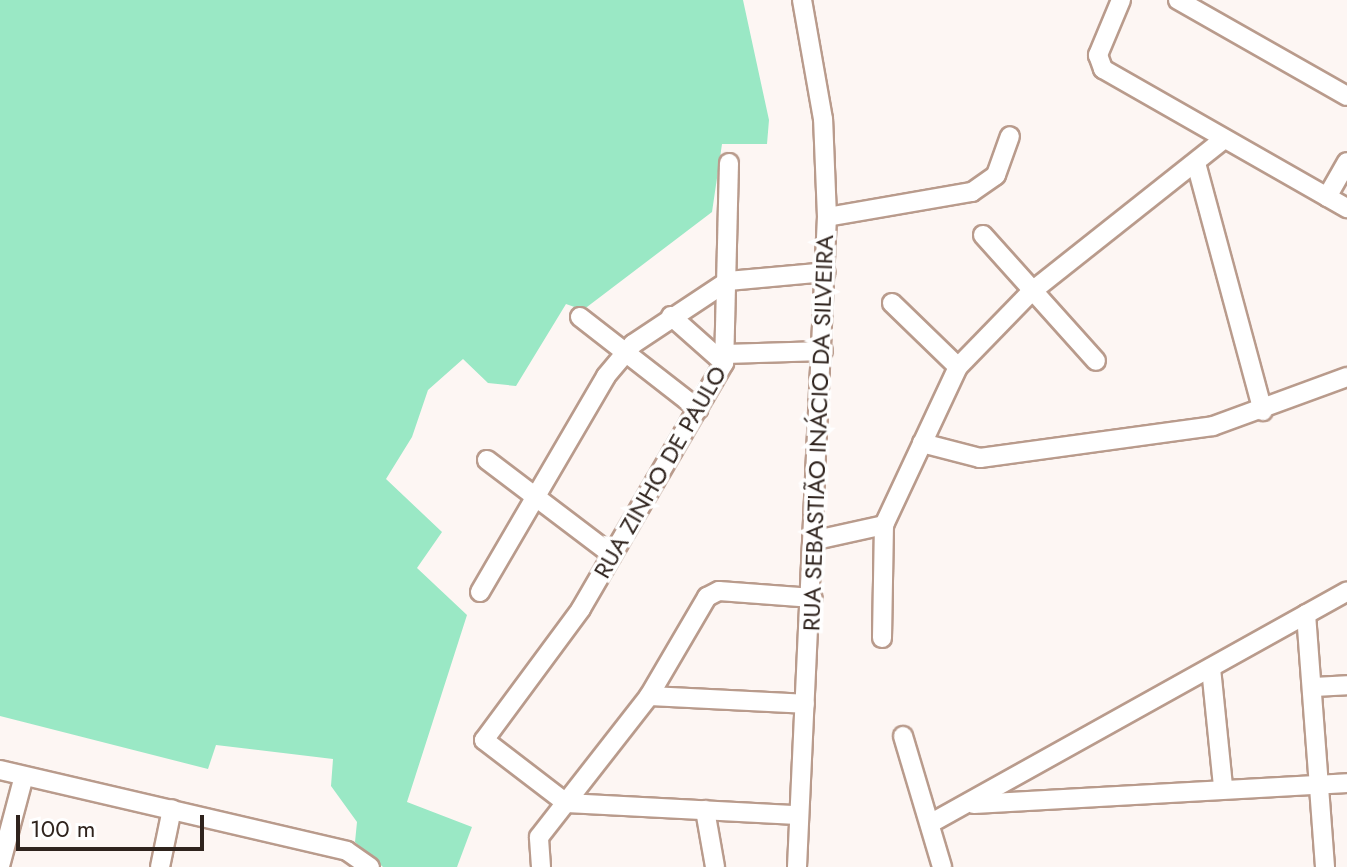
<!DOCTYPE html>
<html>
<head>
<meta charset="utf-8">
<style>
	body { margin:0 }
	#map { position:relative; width:1347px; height:867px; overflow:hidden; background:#fdf6f3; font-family:Jost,sans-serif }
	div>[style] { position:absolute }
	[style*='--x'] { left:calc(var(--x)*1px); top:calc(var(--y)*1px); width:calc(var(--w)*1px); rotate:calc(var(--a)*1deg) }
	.green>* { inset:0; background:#9ae8c5 }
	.roads { filter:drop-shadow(2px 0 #b99b8c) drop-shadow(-2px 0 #b99b8c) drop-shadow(0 2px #b99b8c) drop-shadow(0 -2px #b99b8c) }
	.minor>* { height:18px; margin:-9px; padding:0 9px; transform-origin:9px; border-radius:9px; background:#fff }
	span { translate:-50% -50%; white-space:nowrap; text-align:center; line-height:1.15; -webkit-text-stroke:7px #fff; paint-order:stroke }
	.street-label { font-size:24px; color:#2f231d }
	.scale { position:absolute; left:16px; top:815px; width:188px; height:36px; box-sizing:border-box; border:4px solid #2f231d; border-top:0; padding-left:10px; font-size:24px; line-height:28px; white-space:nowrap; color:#2f231d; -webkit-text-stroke:6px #fff; paint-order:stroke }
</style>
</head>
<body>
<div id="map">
	<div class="green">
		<i style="clip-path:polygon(0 0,743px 0,769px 120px,767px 144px,722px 144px,712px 212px,583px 310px,566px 304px,516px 386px,488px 383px,463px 359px,428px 390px,412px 437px,386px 479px,442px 532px,417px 568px,467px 615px,407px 802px,472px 827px,457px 867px,383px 867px,355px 842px,357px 822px,331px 786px,333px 759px,216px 745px,208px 769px,0 716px)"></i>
	</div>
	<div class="roads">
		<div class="minor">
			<i style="--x:1121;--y:0;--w:60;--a:112.7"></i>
			<i style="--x:1098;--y:55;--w:15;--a:70"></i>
			<i style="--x:1103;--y:69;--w:281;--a:29.7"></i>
			<i style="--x:1178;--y:0;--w:194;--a:29.6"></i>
			<i style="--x:729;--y:163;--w:200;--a:91.4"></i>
			<i style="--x:724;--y:363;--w:285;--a:120.2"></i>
			<i style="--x:581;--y:609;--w:163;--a:126.5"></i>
			<i style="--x:484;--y:740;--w:103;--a:37.5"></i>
			<i style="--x:566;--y:803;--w:232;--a:3"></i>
			<i style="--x:1196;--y:163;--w:257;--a:74.9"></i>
			<i style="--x:1327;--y:197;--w:40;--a:-60.3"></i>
			<i style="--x:827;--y:217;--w:147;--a:-9.8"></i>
			<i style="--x:972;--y:192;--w:29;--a:-35"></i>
			<i style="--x:996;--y:175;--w:41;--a:-70.3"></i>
			<i style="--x:983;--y:235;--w:169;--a:48.1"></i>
			<i style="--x:892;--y:303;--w:92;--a:44.1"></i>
			<i style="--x:671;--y:316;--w:71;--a:41.6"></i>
			<i style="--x:580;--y:317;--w:150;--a:37.9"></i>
			<i style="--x:726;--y:354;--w:97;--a:-1.8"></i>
			<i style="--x:922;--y:443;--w:60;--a:14.5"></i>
			<i style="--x:980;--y:458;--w:235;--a:-7.8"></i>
			<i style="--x:1213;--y:426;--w:143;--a:-20.1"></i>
			<i style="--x:487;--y:460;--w:157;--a:37.2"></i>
			<i style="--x:816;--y:540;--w:70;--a:-12.4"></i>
			<i style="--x:884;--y:525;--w:174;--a:-64.9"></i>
			<i style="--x:958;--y:367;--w:105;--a:-45.8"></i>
			<i style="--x:1031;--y:292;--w:246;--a:-38.4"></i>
			<i style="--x:480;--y:592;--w:250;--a:-59.7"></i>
			<i style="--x:606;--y:376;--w:42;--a:-49.8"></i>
			<i style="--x:633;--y:344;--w:114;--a:-33.6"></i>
			<i style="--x:728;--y:281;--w:98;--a:-5.2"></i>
			<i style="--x:1306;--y:614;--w:254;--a:85.7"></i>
			<i style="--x:882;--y:638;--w:113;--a:-89"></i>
			<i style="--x:1211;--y:668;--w:120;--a:84.2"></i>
			<i style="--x:1314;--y:687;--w:33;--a:-3"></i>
			<i style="--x:649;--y:696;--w:156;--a:2.9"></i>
			<i style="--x:903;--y:736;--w:137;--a:73.4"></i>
			<i style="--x:0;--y:770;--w:356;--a:13.1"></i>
			<i style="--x:347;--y:851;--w:28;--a:35"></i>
			<i style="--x:974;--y:804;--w:374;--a:-3.2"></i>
			<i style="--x:705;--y:810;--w:58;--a:80"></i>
			<i style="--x:933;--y:822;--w:474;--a:-29.1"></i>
			<i style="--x:0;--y:866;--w:93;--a:-75.1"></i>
			<i style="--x:160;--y:867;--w:59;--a:-78.3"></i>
			<i style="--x:541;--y:867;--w:30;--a:-94"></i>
			<i style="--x:539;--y:837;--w:179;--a:-52"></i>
			<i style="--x:649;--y:696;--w:115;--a:-59.6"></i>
			<i style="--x:707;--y:597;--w:13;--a:-27"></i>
			<i style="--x:719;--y:591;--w:94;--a:4.3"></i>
			<i style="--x:797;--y:867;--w:651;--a:-87.36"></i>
			<i style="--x:827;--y:217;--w:98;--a:-92.3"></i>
			<i style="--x:823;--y:119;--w:121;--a:-100"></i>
		</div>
	</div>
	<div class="street-label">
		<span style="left:818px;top:433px;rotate:-88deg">RUA SEBASTIÃO INÁCIO DA SILVEIRA</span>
		<span style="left:660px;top:472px;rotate:-60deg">RUA ZINHO DE PAULO</span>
	</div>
	<div class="scale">100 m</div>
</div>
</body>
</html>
